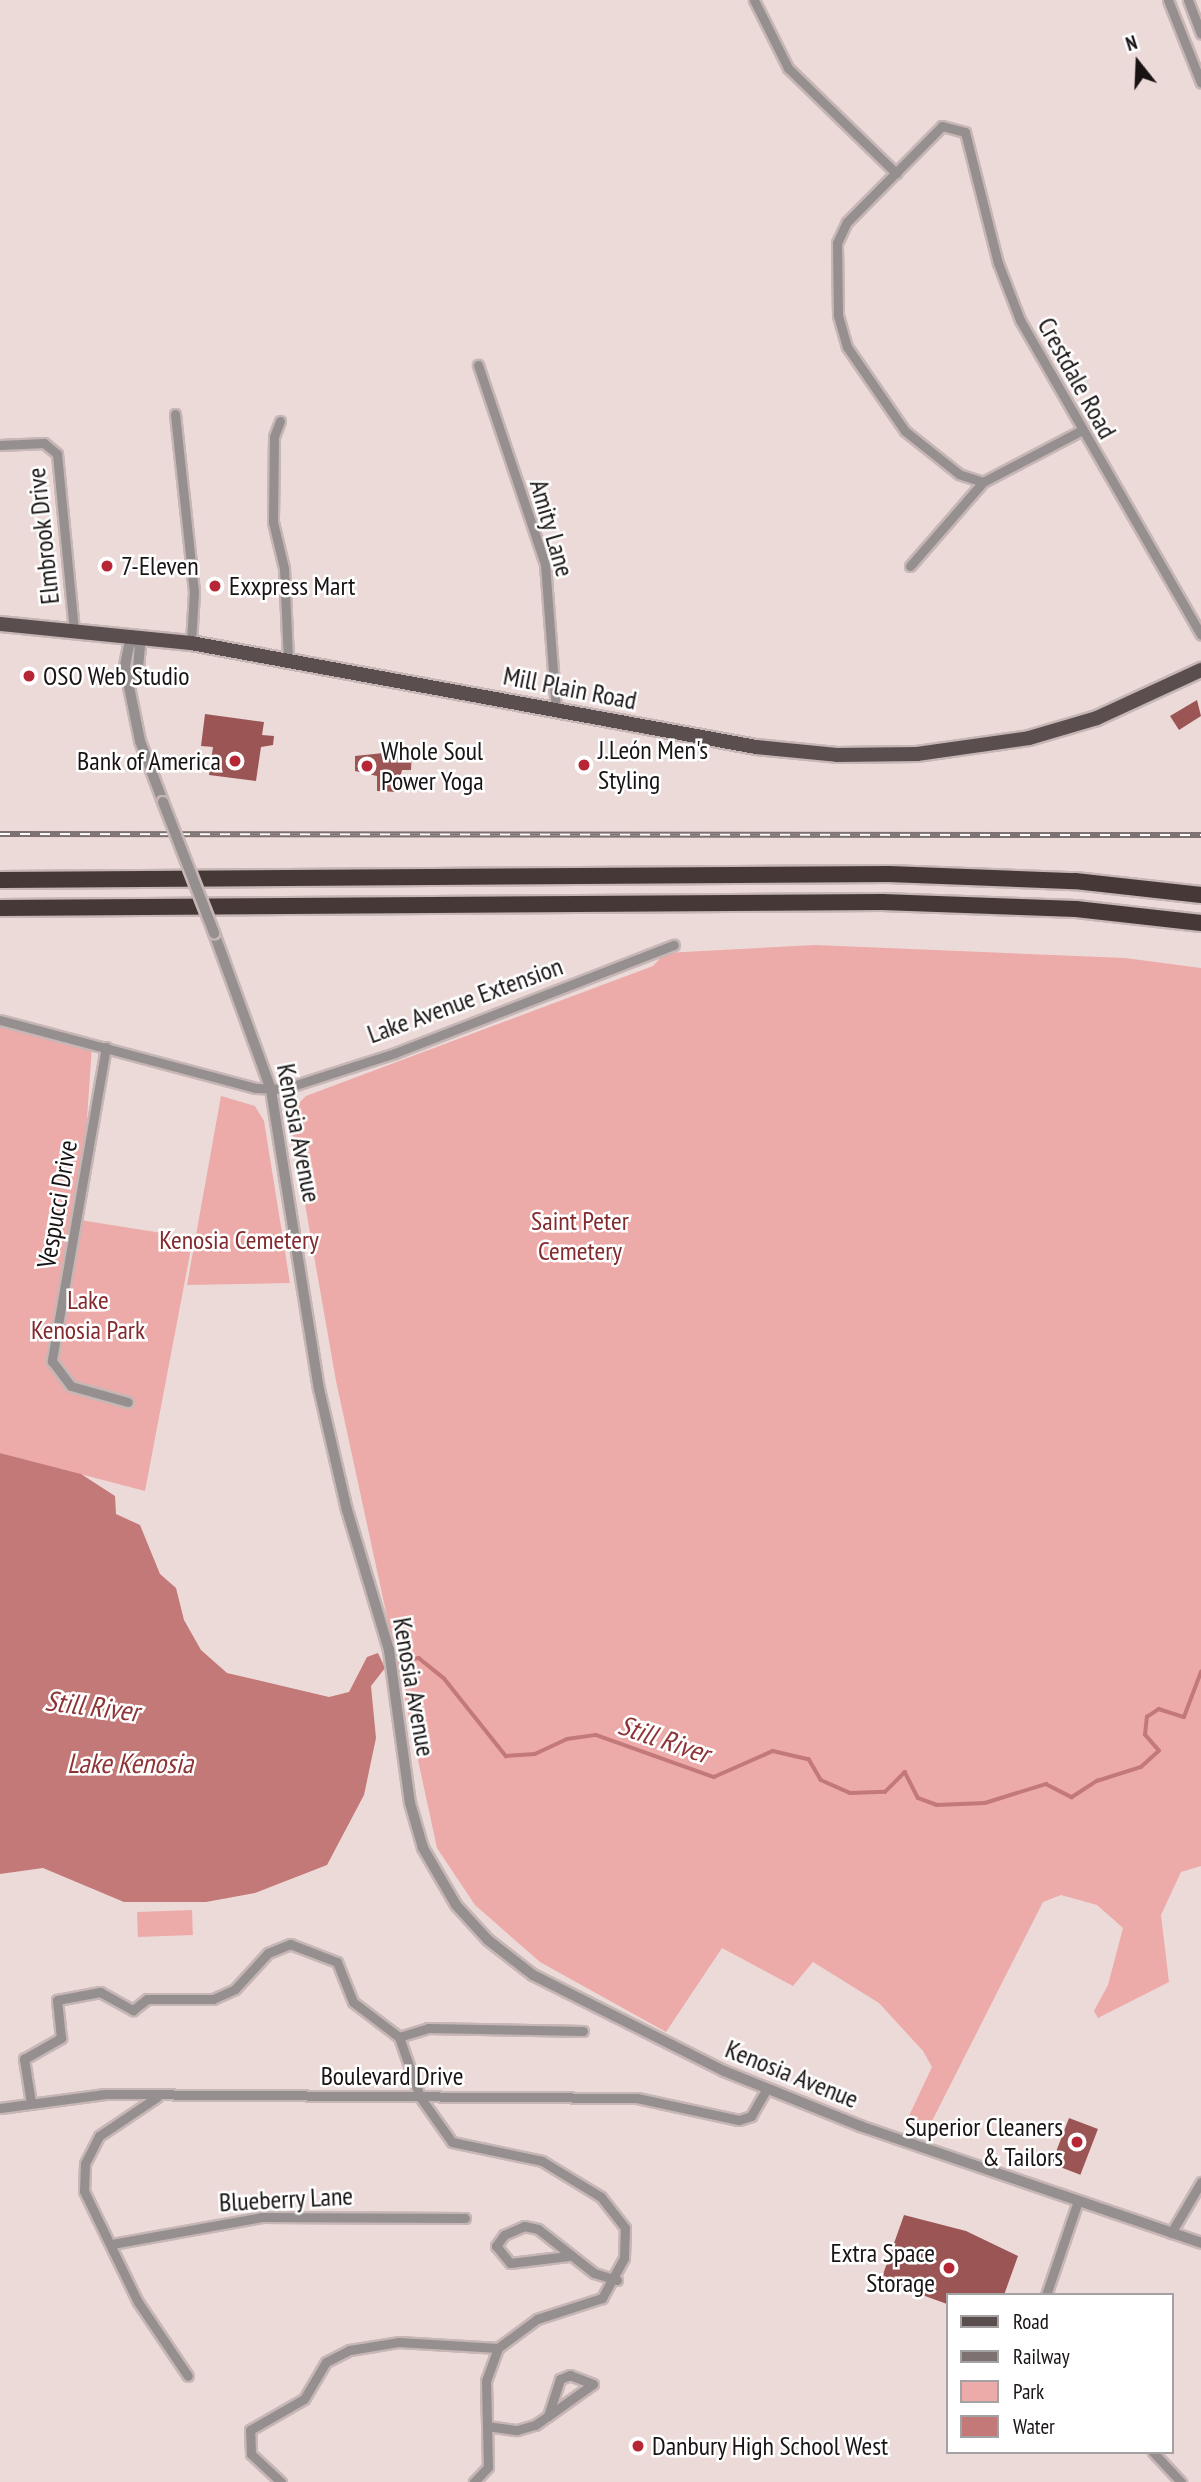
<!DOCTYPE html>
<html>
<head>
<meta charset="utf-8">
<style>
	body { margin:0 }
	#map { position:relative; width:1201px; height:2482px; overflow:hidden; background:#ecdad9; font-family:"PT Sans Narrow",sans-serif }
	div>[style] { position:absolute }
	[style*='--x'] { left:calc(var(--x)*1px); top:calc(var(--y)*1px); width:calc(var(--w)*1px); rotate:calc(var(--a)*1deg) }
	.green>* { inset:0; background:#ecaba8; transform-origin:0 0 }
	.water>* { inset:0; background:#c37977 }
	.stream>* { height:3.5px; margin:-1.75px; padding:0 1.75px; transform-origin:1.75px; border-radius:1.75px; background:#c37977 }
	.building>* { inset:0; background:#9b5554; transform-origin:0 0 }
	.roads { filter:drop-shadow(2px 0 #c6b6b5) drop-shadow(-2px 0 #c6b6b5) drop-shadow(0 2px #c6b6b5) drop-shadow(0 -2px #c6b6b5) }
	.minor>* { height:9px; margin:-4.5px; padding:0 4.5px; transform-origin:4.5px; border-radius:4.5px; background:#968f8f }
	.tertiary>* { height:10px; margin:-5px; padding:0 5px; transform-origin:5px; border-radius:5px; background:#968f8f }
	.primary>* { height:14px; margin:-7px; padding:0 7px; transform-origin:7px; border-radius:7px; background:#5b4e4e }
	.motorway>* { height:16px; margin:-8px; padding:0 8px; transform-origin:8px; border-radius:8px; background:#463837 }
	.rail>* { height:6px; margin-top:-3px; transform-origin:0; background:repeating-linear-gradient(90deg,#fff 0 10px,#7d7271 0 20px); box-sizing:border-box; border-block:2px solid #7d7271 }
	.bridges { filter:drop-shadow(2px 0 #c6b6b5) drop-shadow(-2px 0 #c6b6b5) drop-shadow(0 2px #c6b6b5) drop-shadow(0 -2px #c6b6b5) }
	.tertiary-bridge>* { height:10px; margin:-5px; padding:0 5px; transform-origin:5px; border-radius:5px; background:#968f8f }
	.dots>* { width:19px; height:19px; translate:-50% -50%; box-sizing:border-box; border:4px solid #fff; border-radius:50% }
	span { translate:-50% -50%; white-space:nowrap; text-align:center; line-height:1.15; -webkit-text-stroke:5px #fff; paint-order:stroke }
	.street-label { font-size:26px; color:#191313 }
	.poi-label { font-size:26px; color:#191313 }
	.left { translate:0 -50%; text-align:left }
	.right { translate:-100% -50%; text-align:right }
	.park-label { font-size:26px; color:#832a2e }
	.water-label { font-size:28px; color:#8e3436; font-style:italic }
	.legend { position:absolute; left:946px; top:2293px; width:228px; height:161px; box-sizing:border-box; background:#fff; border:2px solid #a3a1a1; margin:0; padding:9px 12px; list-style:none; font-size:21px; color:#191313 }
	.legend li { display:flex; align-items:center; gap:14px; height:35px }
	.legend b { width:35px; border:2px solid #a3a1a1 }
	.north { position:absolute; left:1103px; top:28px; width:70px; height:70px; -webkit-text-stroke:5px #fff; paint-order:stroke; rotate:342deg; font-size:19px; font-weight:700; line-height:28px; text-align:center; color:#191313 }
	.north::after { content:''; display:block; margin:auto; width:24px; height:32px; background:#191313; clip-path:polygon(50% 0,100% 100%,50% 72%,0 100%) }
</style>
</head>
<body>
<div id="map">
	<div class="green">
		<i style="clip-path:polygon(815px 945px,1125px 958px,1201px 968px,1201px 1866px,1181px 1872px,1161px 1915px,1169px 1982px,1098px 2018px,1094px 2011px,1108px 1985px,1123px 1928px,1097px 1905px,1061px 1895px,1043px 1902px,932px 2121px,921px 2133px,911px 2129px,907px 2120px,932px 2067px,923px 2051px,879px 2003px,813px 1962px,793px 1986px,722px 1948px,666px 2032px,540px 1962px,475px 1905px,437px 1848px,336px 1381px,289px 1113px,306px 1096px,653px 966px,665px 953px)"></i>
		<i style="clip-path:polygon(0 1019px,92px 1046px,80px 1220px,193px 1238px,145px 1491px,0 1453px)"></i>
		<i style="clip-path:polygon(221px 1096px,255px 1106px,264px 1121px,290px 1283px,187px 1285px)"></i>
		<i style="left:192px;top:1910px;width:25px;height:55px;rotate:88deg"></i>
	</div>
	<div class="water">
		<i style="clip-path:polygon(0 1453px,81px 1474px,115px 1496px,116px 1514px,140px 1525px,160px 1574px,176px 1588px,184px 1620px,201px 1650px,227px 1673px,329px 1697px,349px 1692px,367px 1657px,378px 1653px,385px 1668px,371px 1686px,376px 1738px,364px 1795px,327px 1865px,255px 1893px,206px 1902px,124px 1902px,43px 1868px,0 1874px)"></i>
	</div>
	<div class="stream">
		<i style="--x:391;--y:1662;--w:28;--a:-8"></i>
		<i style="--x:419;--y:1658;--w:32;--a:39"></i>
		<i style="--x:444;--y:1678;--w:100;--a:51.5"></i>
		<i style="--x:506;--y:1756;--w:29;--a:-4"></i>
		<i style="--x:535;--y:1754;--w:35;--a:-25"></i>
		<i style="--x:567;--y:1739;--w:29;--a:-8"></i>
		<i style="--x:596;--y:1735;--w:125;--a:19.6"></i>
		<i style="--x:714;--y:1777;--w:64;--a:-23.8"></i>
		<i style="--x:773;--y:1751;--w:37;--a:13"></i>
		<i style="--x:809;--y:1759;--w:24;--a:60"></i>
		<i style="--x:821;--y:1780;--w:32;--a:24"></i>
		<i style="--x:850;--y:1793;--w:35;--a:-2"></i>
		<i style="--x:885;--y:1792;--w:28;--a:-45"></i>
		<i style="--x:905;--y:1772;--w:29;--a:63"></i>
		<i style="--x:918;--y:1798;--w:20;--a:20"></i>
		<i style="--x:937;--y:1805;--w:48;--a:-2.4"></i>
		<i style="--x:985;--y:1803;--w:64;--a:-17.3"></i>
		<i style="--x:1046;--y:1784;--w:29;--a:27"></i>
		<i style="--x:1072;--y:1797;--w:30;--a:-33"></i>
		<i style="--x:1097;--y:1781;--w:46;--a:-17.7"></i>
		<i style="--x:1141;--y:1767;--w:24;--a:-42"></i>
		<i style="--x:1159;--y:1751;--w:21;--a:-131"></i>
		<i style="--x:1145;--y:1735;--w:18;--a:-84"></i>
		<i style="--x:1147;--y:1717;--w:14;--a:-34"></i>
		<i style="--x:1159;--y:1709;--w:26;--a:18"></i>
		<i style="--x:1184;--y:1717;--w:48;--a:-69.3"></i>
	</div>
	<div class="building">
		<i style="clip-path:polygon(1197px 700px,1201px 716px,1179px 730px,1170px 716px)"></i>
		<i style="clip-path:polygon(205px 714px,264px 722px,262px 735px,274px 736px,273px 745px,261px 747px,256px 781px,209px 775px,213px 747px,201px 746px)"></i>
		<i style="clip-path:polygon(412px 750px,411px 770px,402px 770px,397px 792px,377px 791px,377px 776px,355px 771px,355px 756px)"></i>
		<i style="left:1069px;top:2118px;width:31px;height:49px;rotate:21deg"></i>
		<i style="clip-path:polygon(904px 2215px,966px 2231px,1018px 2256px,1004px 2295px,947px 2295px,947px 2304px,881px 2280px)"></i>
	</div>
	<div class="roads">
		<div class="minor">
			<i style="--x:754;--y:0;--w:76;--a:63.4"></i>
			<i style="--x:788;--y:68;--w:151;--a:44.2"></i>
			<i style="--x:1168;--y:0;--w:89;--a:68.3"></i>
			<i style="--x:1188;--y:0;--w:36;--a:69"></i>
			<i style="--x:478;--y:365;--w:210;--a:71.4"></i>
			<i style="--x:545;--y:564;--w:146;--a:85.7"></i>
			<i style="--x:175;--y:414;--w:179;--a:83.9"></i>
			<i style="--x:194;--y:592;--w:51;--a:93.4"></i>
			<i style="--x:280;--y:421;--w:17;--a:111"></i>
			<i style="--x:274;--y:437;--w:85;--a:90.7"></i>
			<i style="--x:273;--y:522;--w:47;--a:76.6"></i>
			<i style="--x:284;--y:568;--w:92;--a:87.5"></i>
			<i style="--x:0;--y:445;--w:44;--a:-2.6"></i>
			<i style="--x:44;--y:443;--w:17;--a:40"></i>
			<i style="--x:57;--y:454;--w:177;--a:84.5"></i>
			<i style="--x:983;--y:482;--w:25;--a:-162"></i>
			<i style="--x:959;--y:474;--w:69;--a:-141.5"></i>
			<i style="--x:905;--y:431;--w:102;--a:-124.6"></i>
			<i style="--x:847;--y:347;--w:33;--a:-106"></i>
			<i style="--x:838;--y:315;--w:72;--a:-90.8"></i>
			<i style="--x:837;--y:243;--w:23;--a:-65"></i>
			<i style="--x:847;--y:222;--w:135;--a:-45.3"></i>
			<i style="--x:942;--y:126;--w:24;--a:15"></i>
			<i style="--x:965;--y:132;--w:135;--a:75.9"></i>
			<i style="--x:998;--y:263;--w:61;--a:68.9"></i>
			<i style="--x:1020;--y:320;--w:363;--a:60.1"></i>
			<i style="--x:910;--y:566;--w:111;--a:-49"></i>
			<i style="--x:983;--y:482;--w:112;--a:-27.7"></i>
			<i style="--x:0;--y:1020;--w:264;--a:14.9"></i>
			<i style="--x:255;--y:1088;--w:28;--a:2"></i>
			<i style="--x:283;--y:1089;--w:118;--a:-17.8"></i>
			<i style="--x:395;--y:1053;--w:299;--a:-21.2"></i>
			<i style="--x:106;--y:1047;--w:319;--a:99.8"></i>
			<i style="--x:52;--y:1361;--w:31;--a:53"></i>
			<i style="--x:71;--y:1386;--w:59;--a:15.7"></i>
			<i style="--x:399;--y:2037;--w:30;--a:-17"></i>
			<i style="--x:428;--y:2028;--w:155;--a:1.1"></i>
			<i style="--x:157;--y:2097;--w:70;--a:146.1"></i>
			<i style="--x:99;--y:2136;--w:31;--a:117"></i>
			<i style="--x:85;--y:2164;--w:27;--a:92"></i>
			<i style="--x:84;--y:2191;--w:123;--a:64.1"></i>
			<i style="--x:138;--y:2302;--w:89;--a:56"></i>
			<i style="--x:31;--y:2103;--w:45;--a:-99"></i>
			<i style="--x:24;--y:2059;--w:43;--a:-29.6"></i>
			<i style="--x:61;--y:2038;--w:38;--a:-96"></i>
			<i style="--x:57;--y:2000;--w:44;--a:-10.5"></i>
			<i style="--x:100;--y:1992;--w:38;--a:29"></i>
			<i style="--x:133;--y:2010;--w:18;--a:-38"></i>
			<i style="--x:147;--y:1999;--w:66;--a:0"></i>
			<i style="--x:213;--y:1999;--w:24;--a:-24"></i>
			<i style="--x:235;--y:1989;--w:49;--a:-47.5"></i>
			<i style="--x:268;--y:1953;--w:24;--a:-22"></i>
			<i style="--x:290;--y:1944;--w:50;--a:21"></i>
			<i style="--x:337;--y:1962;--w:43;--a:68.2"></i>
			<i style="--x:353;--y:2002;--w:58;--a:37.3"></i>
			<i style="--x:399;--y:2037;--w:64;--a:70.7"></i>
			<i style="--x:420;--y:2097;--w:55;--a:54.6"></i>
			<i style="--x:452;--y:2142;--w:92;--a:11.9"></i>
			<i style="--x:542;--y:2161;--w:69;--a:31.4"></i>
			<i style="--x:601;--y:2197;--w:39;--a:52"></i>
			<i style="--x:625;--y:2228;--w:30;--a:92"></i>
			<i style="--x:624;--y:2258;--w:46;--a:118.8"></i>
			<i style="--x:602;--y:2298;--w:68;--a:162.1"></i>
			<i style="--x:537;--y:2319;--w:49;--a:143.4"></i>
			<i style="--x:498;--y:2348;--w:35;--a:110"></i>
			<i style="--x:486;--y:2381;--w:86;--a:88.7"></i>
			<i style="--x:488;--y:2467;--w:21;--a:133"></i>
			<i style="--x:0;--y:2108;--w:106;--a:-7.6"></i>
			<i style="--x:105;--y:2094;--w:532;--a:0.43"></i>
			<i style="--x:637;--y:2098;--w:104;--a:12.2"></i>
			<i style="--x:739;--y:2120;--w:13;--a:-18"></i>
			<i style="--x:751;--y:2116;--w:30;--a:-60"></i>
			<i style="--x:1171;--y:2233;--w:59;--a:-59.5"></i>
			<i style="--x:112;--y:2244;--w:152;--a:-10.2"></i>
			<i style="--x:262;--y:2217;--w:203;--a:0.3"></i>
			<i style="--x:568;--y:2256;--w:58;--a:173.1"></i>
			<i style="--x:510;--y:2263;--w:22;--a:-129"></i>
			<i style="--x:496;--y:2246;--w:14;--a:-54"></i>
			<i style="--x:504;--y:2235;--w:22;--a:-24"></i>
			<i style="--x:524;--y:2226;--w:14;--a:12"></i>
			<i style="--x:538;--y:2229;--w:71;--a:38.2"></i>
			<i style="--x:594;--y:2273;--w:24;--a:17"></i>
			<i style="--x:1046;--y:2295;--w:99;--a:-71.2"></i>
			<i style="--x:487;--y:2426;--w:30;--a:8"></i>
			<i style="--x:517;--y:2430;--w:19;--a:-16"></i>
			<i style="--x:535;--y:2425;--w:16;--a:-35"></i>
			<i style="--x:548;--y:2416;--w:55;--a:-35.4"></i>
			<i style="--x:593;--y:2384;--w:25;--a:-159"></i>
			<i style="--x:570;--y:2375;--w:11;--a:158"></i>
			<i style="--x:560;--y:2379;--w:39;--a:108"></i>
			<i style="--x:1153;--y:2452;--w:41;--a:47"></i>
			<i style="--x:281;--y:2482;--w:41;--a:-137"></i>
			<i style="--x:251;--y:2454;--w:24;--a:-92"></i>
			<i style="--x:250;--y:2430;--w:62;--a:-29.9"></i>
			<i style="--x:304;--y:2399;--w:43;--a:-59.3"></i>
			<i style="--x:326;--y:2362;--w:27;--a:-27"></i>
			<i style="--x:350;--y:2350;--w:50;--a:-9.3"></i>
			<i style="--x:399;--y:2342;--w:99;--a:3.5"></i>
		</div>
		<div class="tertiary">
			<i style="--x:130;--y:677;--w:12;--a:-48"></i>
			<i style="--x:138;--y:668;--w:22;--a:-85"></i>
			<i style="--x:140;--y:646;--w:14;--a:-129"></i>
			<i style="--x:131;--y:635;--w:33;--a:101"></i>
			<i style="--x:125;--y:667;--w:76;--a:78.5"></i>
			<i style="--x:140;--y:741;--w:65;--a:69.3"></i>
			<i style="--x:214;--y:933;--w:167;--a:70"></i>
			<i style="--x:271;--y:1090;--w:303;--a:80.9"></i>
			<i style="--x:319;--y:1389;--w:124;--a:77"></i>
			<i style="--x:347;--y:1510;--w:146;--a:73.3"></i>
			<i style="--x:389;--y:1650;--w:154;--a:82.2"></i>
			<i style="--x:410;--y:1803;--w:47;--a:73.9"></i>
			<i style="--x:423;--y:1848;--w:66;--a:59.9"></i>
			<i style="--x:456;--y:1905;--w:47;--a:47.6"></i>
			<i style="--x:488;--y:1940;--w:57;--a:37.9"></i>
			<i style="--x:533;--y:1975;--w:214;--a:26.7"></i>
			<i style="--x:724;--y:2071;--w:147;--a:22"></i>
			<i style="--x:860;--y:2126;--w:361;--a:18.9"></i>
		</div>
		<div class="primary">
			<i style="--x:0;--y:624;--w:192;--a:5.7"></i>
			<i style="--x:191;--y:643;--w:574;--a:10.43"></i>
			<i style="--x:756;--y:747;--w:81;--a:5.6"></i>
			<i style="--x:837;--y:755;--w:80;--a:-0.7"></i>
			<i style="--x:917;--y:754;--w:113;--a:-8.1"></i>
			<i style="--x:1029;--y:738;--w:71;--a:-16.4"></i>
			<i style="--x:1097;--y:718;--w:115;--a:-24.8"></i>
		</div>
		<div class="motorway">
			<i style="--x:0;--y:880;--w:889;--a:-0.39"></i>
			<i style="--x:889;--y:874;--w:186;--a:2.2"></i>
			<i style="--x:1075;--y:881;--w:127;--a:6.3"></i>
			<i style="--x:0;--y:908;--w:882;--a:-0.39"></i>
			<i style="--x:882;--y:902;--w:194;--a:2.1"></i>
			<i style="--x:1076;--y:909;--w:126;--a:6.4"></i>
		</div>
	</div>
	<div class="rail">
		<i style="--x:0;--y:834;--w:1201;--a:0.05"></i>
	</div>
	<div class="bridges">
		<div class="tertiary-bridge">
			<i style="--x:163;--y:802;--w:141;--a:68.7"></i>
		</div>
	</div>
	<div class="dots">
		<i style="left:107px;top:566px;background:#b72634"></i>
		<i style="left:215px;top:586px;background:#b72634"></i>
		<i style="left:29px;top:676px;background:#b72634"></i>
		<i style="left:235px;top:761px;background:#b72634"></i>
		<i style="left:584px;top:765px;background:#b72634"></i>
		<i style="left:367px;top:766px;background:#b72634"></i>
		<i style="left:1077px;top:2142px;background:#b72634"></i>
		<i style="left:949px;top:2268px;background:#b72634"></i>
		<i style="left:638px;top:2446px;background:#b72634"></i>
	</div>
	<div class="street-label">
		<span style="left:1077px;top:378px;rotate:61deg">Crestdale Road</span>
		<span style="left:552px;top:528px;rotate:74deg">Amity Lane</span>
		<span style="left:43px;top:536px;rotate:-96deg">Elmbrook Drive</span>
		<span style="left:570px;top:688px;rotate:11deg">Mill Plain Road</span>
		<span style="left:465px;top:1000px;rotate:-20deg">Lake Avenue Extension</span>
		<span style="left:299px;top:1133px;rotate:79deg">Kenosia Avenue</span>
		<span style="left:57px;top:1204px;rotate:-80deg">Vespucci Drive</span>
		<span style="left:414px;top:1687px;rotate:80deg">Kenosia Avenue</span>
		<span style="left:792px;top:2074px;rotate:22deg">Kenosia Avenue</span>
		<span style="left:392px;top:2076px">Boulevard Drive</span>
		<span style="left:286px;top:2199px;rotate:-3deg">Blueberry Lane</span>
	</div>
	<div class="poi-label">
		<span class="left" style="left:121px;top:566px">7-Eleven</span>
		<span class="left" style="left:229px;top:586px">Exxpress Mart</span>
		<span class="left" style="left:43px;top:676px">OSO Web Studio</span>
		<span class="left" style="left:598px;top:765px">J.León Men's<br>Styling</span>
		<span class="left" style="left:381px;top:766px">Whole Soul<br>Power Yoga</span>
		<span class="right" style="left:221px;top:761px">Bank of America</span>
		<span class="right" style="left:1063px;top:2142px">Superior Cleaners<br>&amp; Tailors</span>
		<span class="right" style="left:935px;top:2268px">Extra Space<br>Storage</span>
		<span class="left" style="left:652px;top:2446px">Danbury High School West</span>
	</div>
	<div class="park-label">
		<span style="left:580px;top:1236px">Saint Peter<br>Cemetery</span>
		<span style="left:239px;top:1240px">Kenosia Cemetery</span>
		<span style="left:88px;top:1315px">Lake<br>Kenosia Park</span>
	</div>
	<div class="water-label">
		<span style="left:92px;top:1706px;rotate:7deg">Still River</span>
		<span style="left:664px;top:1739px;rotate:19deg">Still River</span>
		<span style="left:130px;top:1763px">Lake Kenosia</span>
	</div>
	<ul class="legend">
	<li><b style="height:9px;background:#5b4e4e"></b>Road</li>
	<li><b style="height:9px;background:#7d7271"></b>Railway</li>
	<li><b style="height:19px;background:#ecaba8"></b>Park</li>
	<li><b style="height:19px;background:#c37977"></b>Water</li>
	</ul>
	<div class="north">N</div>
</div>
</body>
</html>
